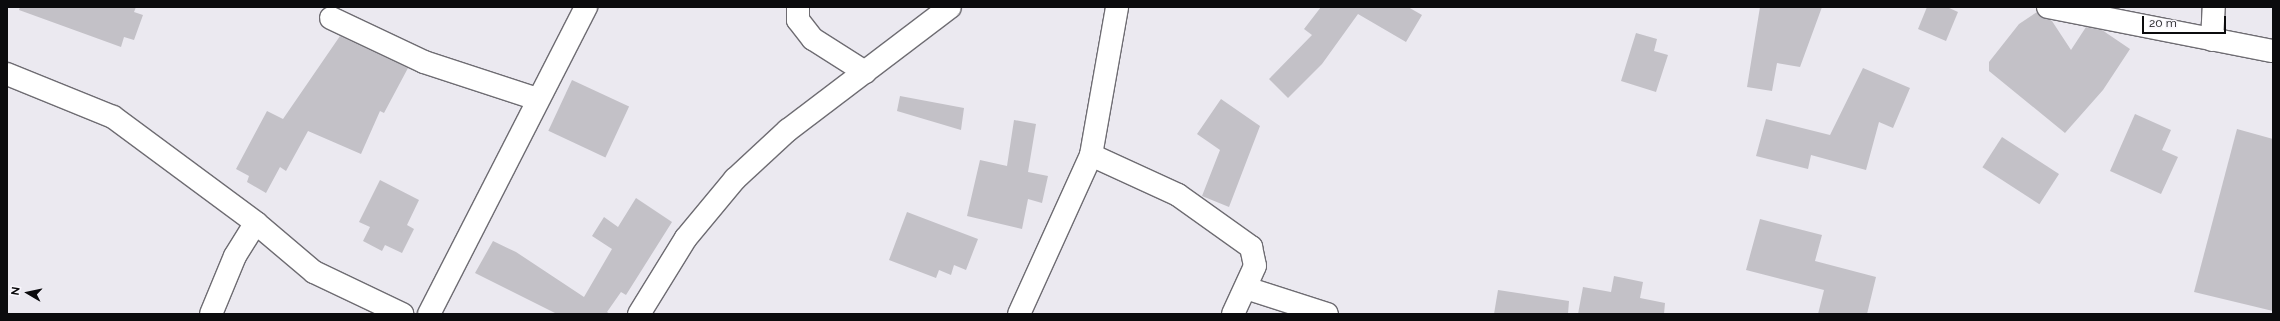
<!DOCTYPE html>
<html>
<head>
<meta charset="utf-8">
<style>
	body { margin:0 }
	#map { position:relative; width:2280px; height:321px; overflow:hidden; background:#ebe9f0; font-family:Raleway,sans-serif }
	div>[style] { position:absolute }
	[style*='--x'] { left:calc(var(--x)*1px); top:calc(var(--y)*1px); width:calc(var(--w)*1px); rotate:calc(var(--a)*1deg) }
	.building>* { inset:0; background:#c3c1c7; transform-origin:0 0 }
	.roads { filter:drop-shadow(1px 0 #6e6c72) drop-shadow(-1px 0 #6e6c72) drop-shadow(0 1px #6e6c72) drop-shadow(0 -1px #6e6c72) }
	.minor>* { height:22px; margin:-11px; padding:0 11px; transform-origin:11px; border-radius:11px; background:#fff }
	span { translate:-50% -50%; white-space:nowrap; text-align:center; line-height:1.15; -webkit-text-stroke:3.5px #f9f7fd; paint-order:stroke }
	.frame { position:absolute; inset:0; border:8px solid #0b0b0d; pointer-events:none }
	.north { position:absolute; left:8px; top:273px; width:40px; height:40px; -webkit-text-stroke:3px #f9f7fd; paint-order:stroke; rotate:279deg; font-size:11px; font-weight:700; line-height:16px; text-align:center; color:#0b0b0d }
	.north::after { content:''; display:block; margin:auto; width:14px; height:18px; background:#0b0b0d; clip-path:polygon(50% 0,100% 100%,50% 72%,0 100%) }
	.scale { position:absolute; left:2142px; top:16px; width:84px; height:18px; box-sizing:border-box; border:2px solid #0b0b0d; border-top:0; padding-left:5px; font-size:12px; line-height:14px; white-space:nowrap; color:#0b0b0d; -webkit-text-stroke:3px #f9f7fd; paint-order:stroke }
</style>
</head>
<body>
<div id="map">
	<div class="building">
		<i style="clip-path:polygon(20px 7px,136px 7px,134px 12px,143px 15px,134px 40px,124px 37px,121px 47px,19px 10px)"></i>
		<i style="clip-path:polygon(1321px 7px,1408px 7px,1422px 15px,1406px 42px,1358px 14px,1322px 64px,1288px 98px,1269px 79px,1312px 35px,1304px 29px)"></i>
		<i style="clip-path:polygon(1760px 7px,1822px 7px,1800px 67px,1777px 63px,1772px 91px,1747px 87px)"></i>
		<i style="clip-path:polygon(1927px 7px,1947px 7px,1958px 12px,1946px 41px,1918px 29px)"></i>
		<i style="clip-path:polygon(2037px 12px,2052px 21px,2071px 50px,2086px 27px,2102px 30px,2130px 49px,2103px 90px,2065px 133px,1989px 71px,1989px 62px,2019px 24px)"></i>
		<i style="clip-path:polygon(1636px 33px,1657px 39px,1654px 51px,1668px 55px,1656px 92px,1621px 81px)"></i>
		<i style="clip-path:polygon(340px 36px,408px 68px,384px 113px,380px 111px,361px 154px,308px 131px,286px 171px,280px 167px,266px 193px,247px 182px,249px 176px,236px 169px,267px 111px,283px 119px)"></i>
		<i style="clip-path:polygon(1863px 68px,1910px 88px,1893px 128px,1879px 122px,1866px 170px,1811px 155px,1808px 169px,1756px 156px,1766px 119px,1830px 135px)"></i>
		<i style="left:572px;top:80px;width:63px;height:56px;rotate:25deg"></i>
		<i style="clip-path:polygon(900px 96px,964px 108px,961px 130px,897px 111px)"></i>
		<i style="clip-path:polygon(1221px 99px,1260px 126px,1229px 207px,1202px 196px,1220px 150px,1197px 134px)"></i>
		<i style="clip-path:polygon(2135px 114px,2171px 130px,2162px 150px,2178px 157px,2161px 194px,2110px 171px)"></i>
		<i style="clip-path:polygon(1014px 120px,1036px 124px,1028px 172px,1048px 176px,1042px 203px,1028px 199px,1022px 229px,967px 216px,980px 160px,1007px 166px)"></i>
		<i style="clip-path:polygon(2237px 129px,2273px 139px,2273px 311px,2194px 292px)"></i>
		<i style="left:2002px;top:137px;width:68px;height:36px;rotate:33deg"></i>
		<i style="clip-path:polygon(380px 180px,419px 200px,407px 225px,414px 229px,402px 253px,385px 245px,382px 251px,363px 241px,370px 227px,359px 222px)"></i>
		<i style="clip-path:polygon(636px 198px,672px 222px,626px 295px,621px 292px,607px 312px,610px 314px,557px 314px,475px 273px,493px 241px,516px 252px,584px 297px,612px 249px,592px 236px,604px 217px,618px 227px)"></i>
		<i style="clip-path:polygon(907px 212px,978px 239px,966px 270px,954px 265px,951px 275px,939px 270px,936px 278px,889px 260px)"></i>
		<i style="clip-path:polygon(1760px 219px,1822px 235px,1815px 261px,1876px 277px,1867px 314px,1818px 314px,1824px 290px,1746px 270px)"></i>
		<i style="clip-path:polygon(1614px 276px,1643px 282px,1640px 298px,1665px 303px,1664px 314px,1578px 314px,1583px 287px,1611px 292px)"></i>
		<i style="clip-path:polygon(1498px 290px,1569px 301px,1568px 314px,1494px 314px)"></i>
	</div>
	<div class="roads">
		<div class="minor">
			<i style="--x:798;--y:7;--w:13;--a:90"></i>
			<i style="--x:798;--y:20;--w:24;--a:52"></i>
			<i style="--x:813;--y:39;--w:62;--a:32.4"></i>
			<i style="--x:2048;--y:7;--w:229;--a:11.1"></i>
			<i style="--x:331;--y:18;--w:103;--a:25.3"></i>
			<i style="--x:424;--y:62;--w:119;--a:18.1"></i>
			<i style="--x:2212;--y:40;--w:33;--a:-87"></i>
			<i style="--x:7;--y:74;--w:114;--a:22.1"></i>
			<i style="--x:113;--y:117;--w:178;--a:36.5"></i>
			<i style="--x:256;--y:223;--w:76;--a:40.2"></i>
			<i style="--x:314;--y:272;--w:98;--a:25.5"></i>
			<i style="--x:1091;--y:155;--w:96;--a:24.7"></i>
			<i style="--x:1178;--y:195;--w:90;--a:35.5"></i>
			<i style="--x:1251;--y:247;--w:19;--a:78"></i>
			<i style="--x:1255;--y:266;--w:53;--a:114.6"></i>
			<i style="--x:1246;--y:288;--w:85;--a:17.8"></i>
			<i style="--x:211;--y:314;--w:63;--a:-67.5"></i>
			<i style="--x:235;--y:256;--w:39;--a:-58"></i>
			<i style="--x:429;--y:314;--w:345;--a:-62.9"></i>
			<i style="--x:639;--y:314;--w:89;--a:-58.3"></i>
			<i style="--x:686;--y:238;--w:77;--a:-50.3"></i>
			<i style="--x:735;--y:179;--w:72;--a:-42.8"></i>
			<i style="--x:788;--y:130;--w:203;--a:-37.2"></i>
			<i style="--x:1019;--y:314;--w:175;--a:-65.6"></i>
			<i style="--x:1091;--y:155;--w:150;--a:-80"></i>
		</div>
	</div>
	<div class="frame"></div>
	<div class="north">N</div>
	<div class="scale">20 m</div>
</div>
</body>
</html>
